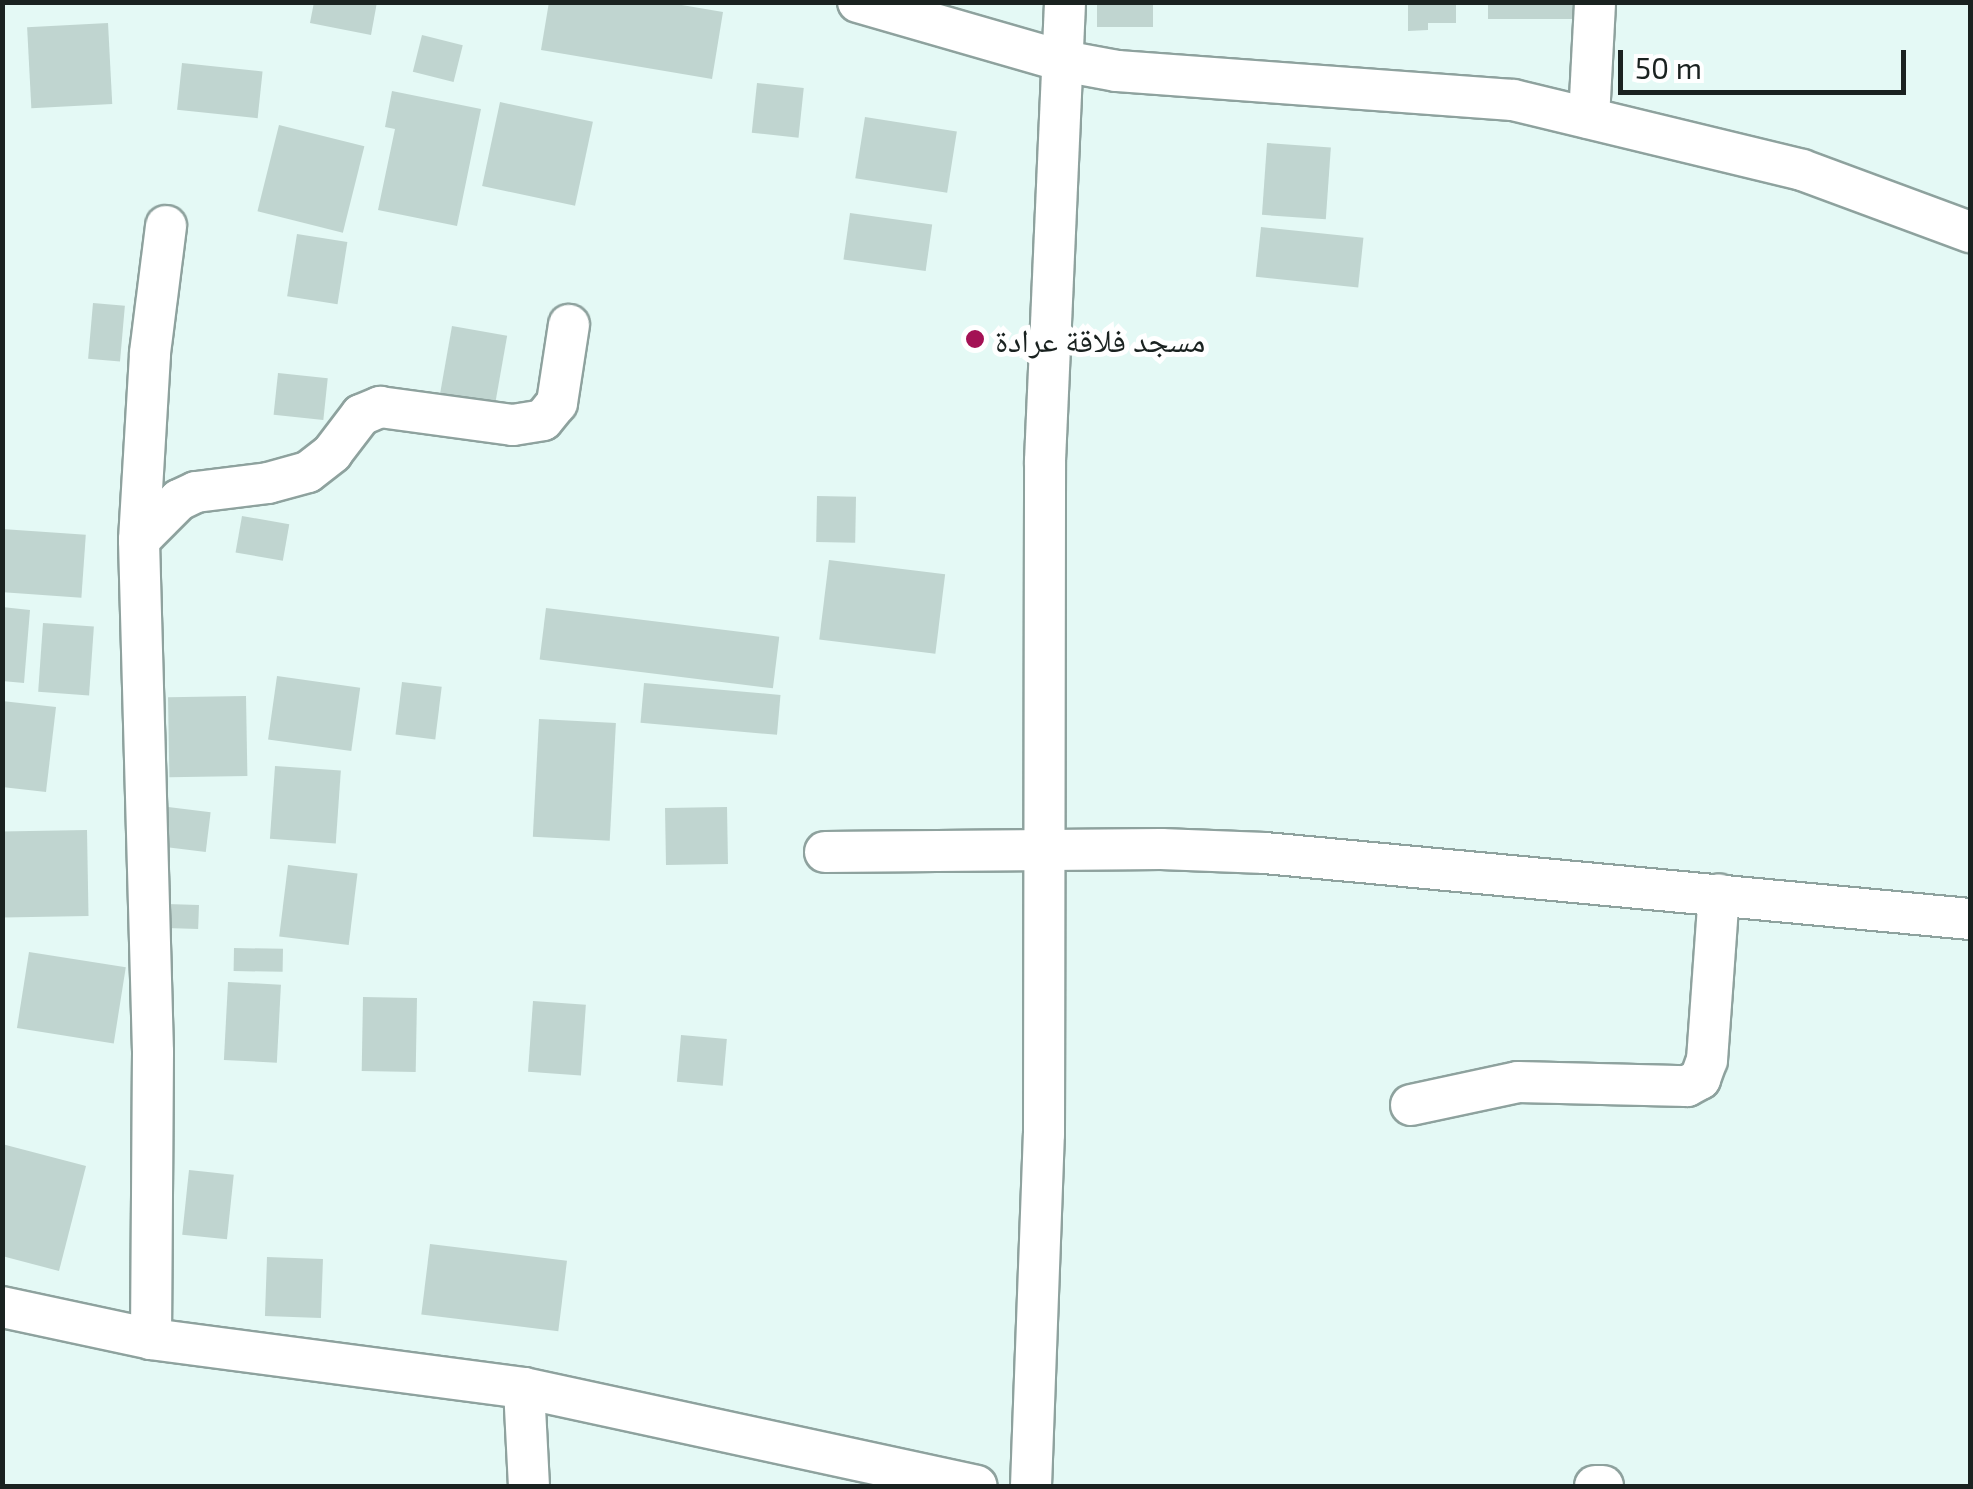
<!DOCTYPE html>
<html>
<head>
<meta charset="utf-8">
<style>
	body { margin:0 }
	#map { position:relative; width:1973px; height:1489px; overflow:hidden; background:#e4f9f5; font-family:"Exo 2","Noto Naskh Arabic",sans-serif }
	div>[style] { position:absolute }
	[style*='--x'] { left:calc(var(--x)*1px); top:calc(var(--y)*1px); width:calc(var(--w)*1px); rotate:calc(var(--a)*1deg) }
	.building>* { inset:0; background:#c0d5d0; transform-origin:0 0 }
	.roads { filter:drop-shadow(2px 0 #8ea29e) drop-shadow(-2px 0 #8ea29e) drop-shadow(0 2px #8ea29e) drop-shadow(0 -2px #8ea29e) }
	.street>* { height:40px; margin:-20px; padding:0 20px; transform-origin:20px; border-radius:20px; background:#fff }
	.dots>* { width:28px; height:28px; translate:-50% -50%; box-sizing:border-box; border:5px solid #fff; border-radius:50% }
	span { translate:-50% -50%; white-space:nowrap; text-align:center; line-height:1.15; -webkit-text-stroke:10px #fff; paint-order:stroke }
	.poi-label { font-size:32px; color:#1a2220 }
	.left { translate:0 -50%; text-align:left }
	.frame { position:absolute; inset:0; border:5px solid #1a2220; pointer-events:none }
	.scale { position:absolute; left:1618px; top:50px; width:288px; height:45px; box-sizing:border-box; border:5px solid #1a2220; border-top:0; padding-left:12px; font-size:30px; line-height:35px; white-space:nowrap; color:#1a2220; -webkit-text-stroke:8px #fff; paint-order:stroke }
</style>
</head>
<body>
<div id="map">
	<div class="building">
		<i style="clip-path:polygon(314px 2px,377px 2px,371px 35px,310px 23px)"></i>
		<i style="clip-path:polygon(549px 2px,664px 2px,723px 12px,712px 79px,541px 50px)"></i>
		<i style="left:1097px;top:2px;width:56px;height:25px"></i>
		<i style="clip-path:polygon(1408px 2px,1456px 2px,1456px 23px,1428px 23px,1428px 30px,1408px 31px)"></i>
		<i style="left:1488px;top:2px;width:88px;height:17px"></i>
		<i style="left:108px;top:23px;width:81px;height:81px;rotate:87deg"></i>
		<i style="left:422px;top:35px;width:42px;height:38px;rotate:14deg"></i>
		<i style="left:182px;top:63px;width:81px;height:47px;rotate:6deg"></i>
		<i style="left:757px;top:83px;width:47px;height:50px;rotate:6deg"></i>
		<i style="clip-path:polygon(392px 91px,481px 109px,457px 226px,378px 210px,395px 129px,385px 127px)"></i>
		<i style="left:500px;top:102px;width:95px;height:86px;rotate:12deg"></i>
		<i style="left:865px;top:117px;width:93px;height:62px;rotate:9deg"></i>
		<i style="left:279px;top:125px;width:88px;height:89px;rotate:14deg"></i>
		<i style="left:1267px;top:143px;width:64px;height:72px;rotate:4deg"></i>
		<i style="left:850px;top:213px;width:83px;height:47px;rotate:8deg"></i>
		<i style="left:1261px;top:227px;width:103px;height:50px;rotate:6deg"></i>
		<i style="left:297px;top:234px;width:51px;height:63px;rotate:9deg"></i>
		<i style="left:93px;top:303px;width:32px;height:56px;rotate:5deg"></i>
		<i style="left:452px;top:326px;width:56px;height:72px;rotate:10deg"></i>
		<i style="left:278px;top:373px;width:50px;height:42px;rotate:6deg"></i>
		<i style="left:817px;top:496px;width:39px;height:46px;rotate:1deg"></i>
		<i style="left:242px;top:516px;width:48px;height:37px;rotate:10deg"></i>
		<i style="left:2px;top:529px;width:84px;height:63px;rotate:4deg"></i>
		<i style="left:829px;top:560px;width:117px;height:80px;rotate:7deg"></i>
		<i style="clip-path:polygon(2px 607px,30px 610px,24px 683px,2px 681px)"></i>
		<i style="left:546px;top:608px;width:235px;height:52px;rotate:7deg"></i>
		<i style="left:43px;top:623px;width:51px;height:69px;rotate:4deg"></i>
		<i style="left:277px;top:676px;width:84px;height:64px;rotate:8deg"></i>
		<i style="left:402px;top:682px;width:40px;height:53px;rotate:7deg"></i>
		<i style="left:644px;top:683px;width:137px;height:40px;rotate:5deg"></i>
		<i style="left:246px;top:696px;width:80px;height:78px;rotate:89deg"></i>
		<i style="clip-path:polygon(2px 701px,56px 707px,46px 792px,2px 787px)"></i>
		<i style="left:539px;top:719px;width:77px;height:118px;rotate:3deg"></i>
		<i style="left:275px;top:766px;width:66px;height:73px;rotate:4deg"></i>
		<i style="left:160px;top:806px;width:51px;height:40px;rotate:7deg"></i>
		<i style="left:727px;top:807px;width:57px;height:62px;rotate:89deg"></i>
		<i style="left:87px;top:830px;width:86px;height:85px;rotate:89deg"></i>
		<i style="left:288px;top:865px;width:70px;height:72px;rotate:7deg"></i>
		<i style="left:167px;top:904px;width:32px;height:24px;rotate:2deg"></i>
		<i style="left:234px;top:948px;width:49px;height:23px;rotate:1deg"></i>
		<i style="left:29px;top:952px;width:98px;height:77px;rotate:9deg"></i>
		<i style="left:228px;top:982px;width:53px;height:78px;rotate:3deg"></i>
		<i style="left:363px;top:997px;width:54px;height:74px;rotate:1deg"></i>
		<i style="left:533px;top:1001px;width:53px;height:71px;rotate:4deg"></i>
		<i style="left:681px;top:1035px;width:46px;height:47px;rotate:5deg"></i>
		<i style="clip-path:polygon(2px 1144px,86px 1166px,59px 1271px,2px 1256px)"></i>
		<i style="left:189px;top:1170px;width:45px;height:65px;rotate:6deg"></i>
		<i style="left:430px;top:1244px;width:138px;height:71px;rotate:7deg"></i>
		<i style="left:267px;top:1257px;width:56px;height:59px;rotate:2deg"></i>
	</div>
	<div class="roads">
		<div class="street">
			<i style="--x:858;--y:2;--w:213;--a:16.1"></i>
			<i style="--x:1063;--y:61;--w:55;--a:10.5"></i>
			<i style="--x:1117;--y:71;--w:397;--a:4.2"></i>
			<i style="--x:1513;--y:100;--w:297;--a:13.6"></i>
			<i style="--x:1802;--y:170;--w:179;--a:20.3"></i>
			<i style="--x:1589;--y:118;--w:116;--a:-87"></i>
			<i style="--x:139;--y:540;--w:57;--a:-45"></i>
			<i style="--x:179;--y:500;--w:19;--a:-25"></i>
			<i style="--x:196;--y:492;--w:73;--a:-7.1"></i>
			<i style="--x:268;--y:483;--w:41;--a:-15.4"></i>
			<i style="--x:308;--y:472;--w:31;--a:-38"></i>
			<i style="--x:332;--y:453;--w:48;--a:-52.7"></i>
			<i style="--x:361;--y:415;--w:21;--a:-23"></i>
			<i style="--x:380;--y:407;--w:134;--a:7.7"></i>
			<i style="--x:513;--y:425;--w:30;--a:-9"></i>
			<i style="--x:543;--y:420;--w:22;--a:-51"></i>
			<i style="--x:557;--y:403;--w:79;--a:-81.3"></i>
			<i style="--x:825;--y:852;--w:336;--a:-0.5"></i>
			<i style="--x:1161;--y:849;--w:104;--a:2.2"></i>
			<i style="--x:1265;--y:853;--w:708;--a:5.35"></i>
			<i style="--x:1411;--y:1105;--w:109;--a:-12.1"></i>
			<i style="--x:1518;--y:1082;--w:169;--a:1.4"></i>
			<i style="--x:1687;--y:1086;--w:15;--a:-28"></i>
			<i style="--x:1700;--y:1079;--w:20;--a:-70"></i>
			<i style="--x:1707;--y:1060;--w:166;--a:-85.9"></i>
			<i style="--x:2;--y:1307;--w:152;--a:12.1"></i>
			<i style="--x:151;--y:1339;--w:376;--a:7.5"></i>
			<i style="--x:524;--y:1388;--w:463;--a:12.2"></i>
			<i style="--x:151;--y:1339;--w:287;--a:-89.6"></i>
			<i style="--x:153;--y:1052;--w:512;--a:-91.57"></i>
			<i style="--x:139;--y:540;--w:187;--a:-86.6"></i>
			<i style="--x:150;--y:353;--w:128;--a:-82.8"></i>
			<i style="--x:524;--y:1388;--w:98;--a:87.1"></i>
			<i style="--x:1031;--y:1486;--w:352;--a:-87.9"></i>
			<i style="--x:1044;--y:1134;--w:673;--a:-89.91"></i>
			<i style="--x:1045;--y:461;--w:459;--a:-87.5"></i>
			<i style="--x:1595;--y:1486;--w:8;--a:0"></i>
		</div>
	</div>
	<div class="dots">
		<i style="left:975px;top:339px;background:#a31154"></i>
	</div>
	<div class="poi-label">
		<span class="left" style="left:995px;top:339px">مسجد فلاقة عرادة</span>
	</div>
	<div class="frame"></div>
	<div class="scale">50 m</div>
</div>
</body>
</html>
